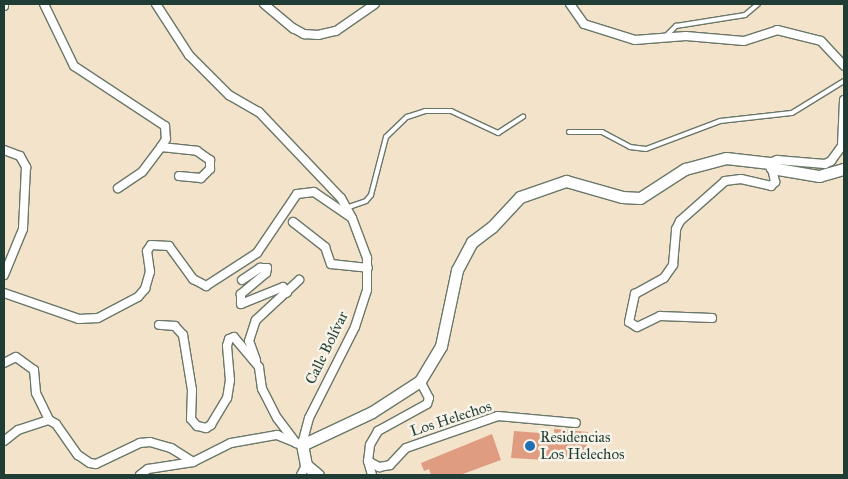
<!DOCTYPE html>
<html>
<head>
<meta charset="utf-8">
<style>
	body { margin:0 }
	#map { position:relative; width:848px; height:479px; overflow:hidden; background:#f3e3ca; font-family:"IM FELL Great Primer",serif }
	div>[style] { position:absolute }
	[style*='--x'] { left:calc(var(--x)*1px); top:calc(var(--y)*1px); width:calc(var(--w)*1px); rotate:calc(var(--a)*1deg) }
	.building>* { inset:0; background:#e09c81 }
	.roads { filter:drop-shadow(1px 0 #697768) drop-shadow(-1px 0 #697768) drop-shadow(0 1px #697768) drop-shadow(0 -1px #697768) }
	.lane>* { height:4px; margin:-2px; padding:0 2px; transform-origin:2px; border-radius:2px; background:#fff }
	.street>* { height:8px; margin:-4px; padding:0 4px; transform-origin:4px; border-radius:4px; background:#fff }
	.secondary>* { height:11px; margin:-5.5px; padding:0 5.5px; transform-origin:5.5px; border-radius:5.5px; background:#fff }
	.dots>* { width:14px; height:14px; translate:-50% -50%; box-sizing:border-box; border:2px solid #f7f3e8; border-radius:50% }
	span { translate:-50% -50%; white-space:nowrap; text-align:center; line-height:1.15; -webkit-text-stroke:5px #f7f3e8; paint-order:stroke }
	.street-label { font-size:15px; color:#1f3d34 }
	.poi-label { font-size:15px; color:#1f3d34 }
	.left { translate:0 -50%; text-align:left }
	.frame { position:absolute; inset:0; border:5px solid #1f3d34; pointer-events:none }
</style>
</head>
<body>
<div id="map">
	<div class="building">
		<i style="clip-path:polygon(554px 429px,588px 432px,585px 459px,546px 456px,546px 460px,511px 458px,514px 431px,554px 434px)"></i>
		<i style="clip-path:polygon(492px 434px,501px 460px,460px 475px,431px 475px,429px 469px,424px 471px,421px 463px)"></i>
	</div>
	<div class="roads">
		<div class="lane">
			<i style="--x:665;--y:37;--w:16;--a:-45"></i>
			<i style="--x:676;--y:26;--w:70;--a:-9.1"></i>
			<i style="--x:745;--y:15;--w:17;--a:-40"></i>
			<i style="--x:569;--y:132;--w:33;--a:0"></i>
			<i style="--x:602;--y:132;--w:32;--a:28"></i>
			<i style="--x:630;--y:147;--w:16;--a:7"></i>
			<i style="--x:646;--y:149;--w:79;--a:-20.7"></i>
			<i style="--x:720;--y:121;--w:72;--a:-6.3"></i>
			<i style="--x:792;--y:113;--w:61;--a:-31.6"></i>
			<i style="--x:346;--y:208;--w:21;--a:-19"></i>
			<i style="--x:366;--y:201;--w:8;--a:-50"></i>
			<i style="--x:371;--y:195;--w:60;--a:-75.5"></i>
			<i style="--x:386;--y:137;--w:29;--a:-44"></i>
			<i style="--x:407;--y:117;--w:19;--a:-18"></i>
			<i style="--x:425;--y:111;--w:26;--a:0"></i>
			<i style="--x:451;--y:111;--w:52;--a:25.1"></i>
			<i style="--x:498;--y:133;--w:30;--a:-33"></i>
		</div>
		<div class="street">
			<i style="--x:44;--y:4;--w:69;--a:64.2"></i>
			<i style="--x:74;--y:66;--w:109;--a:33.4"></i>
			<i style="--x:165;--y:126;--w:13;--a:86"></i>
			<i style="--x:166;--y:139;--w:9;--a:122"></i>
			<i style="--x:161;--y:147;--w:31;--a:127"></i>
			<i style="--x:142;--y:172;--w:29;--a:146"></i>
			<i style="--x:156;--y:4;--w:61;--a:57.1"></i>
			<i style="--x:189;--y:55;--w:57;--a:45"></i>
			<i style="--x:229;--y:95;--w:34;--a:30"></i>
			<i style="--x:259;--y:112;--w:119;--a:46.4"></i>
			<i style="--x:341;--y:198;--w:21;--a:61"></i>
			<i style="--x:264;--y:4;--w:38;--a:40"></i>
			<i style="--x:293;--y:28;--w:13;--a:29"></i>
			<i style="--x:304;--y:34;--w:14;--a:4"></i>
			<i style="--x:318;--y:35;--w:18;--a:-13"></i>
			<i style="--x:336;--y:31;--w:47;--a:-34.7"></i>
			<i style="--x:570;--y:4;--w:24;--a:55"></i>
			<i style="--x:584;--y:24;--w:53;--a:17.4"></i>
			<i style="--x:635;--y:40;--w:51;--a:-4.5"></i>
			<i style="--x:686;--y:36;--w:58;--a:4.9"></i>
			<i style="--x:744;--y:41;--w:35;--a:-18"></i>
			<i style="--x:777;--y:30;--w:45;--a:14"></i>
			<i style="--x:821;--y:41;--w:34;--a:47"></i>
			<i style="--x:4;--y:6;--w:2;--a:-90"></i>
			<i style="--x:161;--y:147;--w:36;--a:6"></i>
			<i style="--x:197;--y:151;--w:16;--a:35"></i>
			<i style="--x:210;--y:160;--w:9;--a:90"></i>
			<i style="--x:210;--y:169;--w:13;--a:135"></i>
			<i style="--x:201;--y:178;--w:22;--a:-175"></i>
			<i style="--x:4;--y:150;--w:17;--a:21"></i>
			<i style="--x:20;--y:156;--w:13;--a:61"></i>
			<i style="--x:26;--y:167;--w:62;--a:92.8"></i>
			<i style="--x:23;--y:229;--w:50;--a:112.4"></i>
			<i style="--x:770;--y:163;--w:8;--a:-23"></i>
			<i style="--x:777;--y:160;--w:48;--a:4.8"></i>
			<i style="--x:825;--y:164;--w:7;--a:-27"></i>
			<i style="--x:831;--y:161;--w:19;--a:-54"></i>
			<i style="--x:842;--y:146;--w:46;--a:-87.5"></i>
			<i style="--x:293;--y:222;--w:41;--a:38"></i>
			<i style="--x:325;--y:247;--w:18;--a:71"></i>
			<i style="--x:331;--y:264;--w:37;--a:6"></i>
			<i style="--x:242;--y:280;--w:22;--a:-34"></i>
			<i style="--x:260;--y:268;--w:7;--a:0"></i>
			<i style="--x:267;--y:268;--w:5;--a:101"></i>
			<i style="--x:266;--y:273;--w:33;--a:140"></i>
			<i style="--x:241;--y:294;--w:10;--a:90"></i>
			<i style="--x:241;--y:304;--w:45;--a:-22"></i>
			<i style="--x:283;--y:287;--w:7;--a:56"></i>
			<i style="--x:4;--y:293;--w:79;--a:19.1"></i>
			<i style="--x:79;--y:319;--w:19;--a:-3"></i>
			<i style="--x:98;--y:318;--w:45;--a:-27.7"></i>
			<i style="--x:138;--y:297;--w:11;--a:-49"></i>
			<i style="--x:145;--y:289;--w:18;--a:-74"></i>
			<i style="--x:150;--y:272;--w:21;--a:-98"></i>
			<i style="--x:147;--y:251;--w:7;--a:-56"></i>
			<i style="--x:151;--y:245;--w:18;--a:3"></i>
			<i style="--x:169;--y:246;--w:41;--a:54"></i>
			<i style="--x:193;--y:279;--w:15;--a:28"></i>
			<i style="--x:206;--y:286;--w:61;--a:-32.9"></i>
			<i style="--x:257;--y:253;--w:71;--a:-55.9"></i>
			<i style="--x:297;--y:194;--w:17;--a:-7"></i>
			<i style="--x:314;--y:192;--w:46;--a:34.4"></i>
			<i style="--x:352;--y:218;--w:43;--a:69.4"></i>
			<i style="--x:367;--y:258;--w:32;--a:90"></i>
			<i style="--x:367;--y:290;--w:39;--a:108"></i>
			<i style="--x:355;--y:327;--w:102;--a:116.8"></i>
			<i style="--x:309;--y:418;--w:28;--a:105"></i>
			<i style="--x:302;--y:445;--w:6;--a:-162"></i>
			<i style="--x:296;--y:443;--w:31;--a:-127"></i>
			<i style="--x:277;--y:418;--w:33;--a:-117"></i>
			<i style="--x:262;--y:389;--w:22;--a:-98"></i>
			<i style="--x:259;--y:367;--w:39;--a:-130"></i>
			<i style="--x:234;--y:337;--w:5;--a:158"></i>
			<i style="--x:229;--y:339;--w:7;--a:106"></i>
			<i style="--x:227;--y:346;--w:34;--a:85"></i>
			<i style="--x:230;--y:380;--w:18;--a:99"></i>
			<i style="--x:227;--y:398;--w:31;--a:121"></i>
			<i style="--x:211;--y:425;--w:6;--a:149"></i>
			<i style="--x:206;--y:428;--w:9;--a:-167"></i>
			<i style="--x:197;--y:426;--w:9;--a:-131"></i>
			<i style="--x:191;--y:419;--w:29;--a:-88"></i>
			<i style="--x:192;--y:390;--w:56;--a:-99.3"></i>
			<i style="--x:183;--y:335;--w:12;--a:-132"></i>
			<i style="--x:175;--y:326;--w:16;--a:-176"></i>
			<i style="--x:712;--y:318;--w:52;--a:-177.8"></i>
			<i style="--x:660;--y:316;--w:25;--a:154"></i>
			<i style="--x:637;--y:327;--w:9;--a:-148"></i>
			<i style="--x:629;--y:322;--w:29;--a:-78"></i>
			<i style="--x:635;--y:294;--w:33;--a:-29"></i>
			<i style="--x:664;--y:278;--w:16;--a:-55"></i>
			<i style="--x:673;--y:265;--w:36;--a:-85"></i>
			<i style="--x:676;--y:229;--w:9;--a:-63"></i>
			<i style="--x:680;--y:221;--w:60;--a:-41.6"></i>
			<i style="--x:725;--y:181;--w:16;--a:-7"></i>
			<i style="--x:741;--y:179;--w:31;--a:13"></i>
			<i style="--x:771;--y:186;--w:6;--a:-45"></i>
			<i style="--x:775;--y:182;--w:14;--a:-102"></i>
			<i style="--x:256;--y:360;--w:20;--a:-110"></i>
			<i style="--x:249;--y:341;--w:22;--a:-72"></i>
			<i style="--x:256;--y:320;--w:59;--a:-42.9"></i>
			<i style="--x:4;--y:363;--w:13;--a:-27"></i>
			<i style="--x:16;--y:357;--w:22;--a:36"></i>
			<i style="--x:34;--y:370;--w:23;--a:85"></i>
			<i style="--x:36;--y:393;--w:30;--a:64"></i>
			<i style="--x:420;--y:381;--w:19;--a:62"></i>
			<i style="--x:429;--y:398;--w:6;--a:108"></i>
			<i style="--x:427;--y:404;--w:56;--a:151.1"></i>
			<i style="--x:378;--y:431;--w:16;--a:120"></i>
			<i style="--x:370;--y:445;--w:16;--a:97"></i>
			<i style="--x:368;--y:461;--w:13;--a:29"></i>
			<i style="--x:379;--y:467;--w:11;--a:-10"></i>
			<i style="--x:390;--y:465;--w:23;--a:-47"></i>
			<i style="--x:406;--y:448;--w:97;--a:-19.2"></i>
			<i style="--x:498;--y:416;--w:78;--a:5.1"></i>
			<i style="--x:4;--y:441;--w:18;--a:-38"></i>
			<i style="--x:18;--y:430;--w:33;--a:-18"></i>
			<i style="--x:49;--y:420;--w:8;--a:30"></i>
			<i style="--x:56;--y:424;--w:38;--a:55"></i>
			<i style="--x:78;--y:455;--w:14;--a:34"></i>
			<i style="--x:90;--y:463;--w:6;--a:9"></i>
			<i style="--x:96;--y:464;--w:49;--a:-25.5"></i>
			<i style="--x:140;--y:443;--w:10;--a:-6"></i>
			<i style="--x:150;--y:442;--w:22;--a:16"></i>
			<i style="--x:171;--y:448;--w:26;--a:32"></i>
			<i style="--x:368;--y:461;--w:15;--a:74"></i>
			<i style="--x:140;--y:475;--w:10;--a:-37"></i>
			<i style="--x:148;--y:469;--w:46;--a:-8.8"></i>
			<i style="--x:193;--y:462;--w:42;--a:-26.6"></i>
			<i style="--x:231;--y:443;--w:47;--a:-9.9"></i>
			<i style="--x:277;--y:435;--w:18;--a:22"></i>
			<i style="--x:301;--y:475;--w:11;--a:-63"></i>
		</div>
		<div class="secondary">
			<i style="--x:318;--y:475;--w:16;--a:-140"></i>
			<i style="--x:306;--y:465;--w:20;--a:-101"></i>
			<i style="--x:302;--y:445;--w:77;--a:-25.2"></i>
			<i style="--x:372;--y:412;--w:57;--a:-32.9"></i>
			<i style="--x:420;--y:381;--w:41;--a:-59"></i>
			<i style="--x:441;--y:346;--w:78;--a:-78.1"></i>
			<i style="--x:457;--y:270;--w:32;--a:-62"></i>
			<i style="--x:472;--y:242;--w:25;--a:-37"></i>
			<i style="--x:492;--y:227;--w:41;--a:-47"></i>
			<i style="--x:520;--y:197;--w:49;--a:-19.2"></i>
			<i style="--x:566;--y:181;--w:58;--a:15.9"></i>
			<i style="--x:622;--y:197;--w:18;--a:3"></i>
			<i style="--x:640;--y:198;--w:54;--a:-32.8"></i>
			<i style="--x:685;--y:169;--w:42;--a:-15"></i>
			<i style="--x:726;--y:158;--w:44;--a:6.5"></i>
			<i style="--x:770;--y:163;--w:5;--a:68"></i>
			<i style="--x:772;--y:168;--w:48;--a:9.7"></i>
			<i style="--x:819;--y:176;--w:26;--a:-16"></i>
		</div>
	</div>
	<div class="dots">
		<i style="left:530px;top:446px;background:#1f6fb2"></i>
	</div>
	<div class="street-label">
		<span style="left:327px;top:348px;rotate:-64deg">Calle Bolívar</span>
		<span style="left:451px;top:419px;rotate:-18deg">Los Helechos</span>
	</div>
	<div class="poi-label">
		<span class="left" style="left:540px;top:446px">Residencias<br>Los Helechos</span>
	</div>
	<div class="frame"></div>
</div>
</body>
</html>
